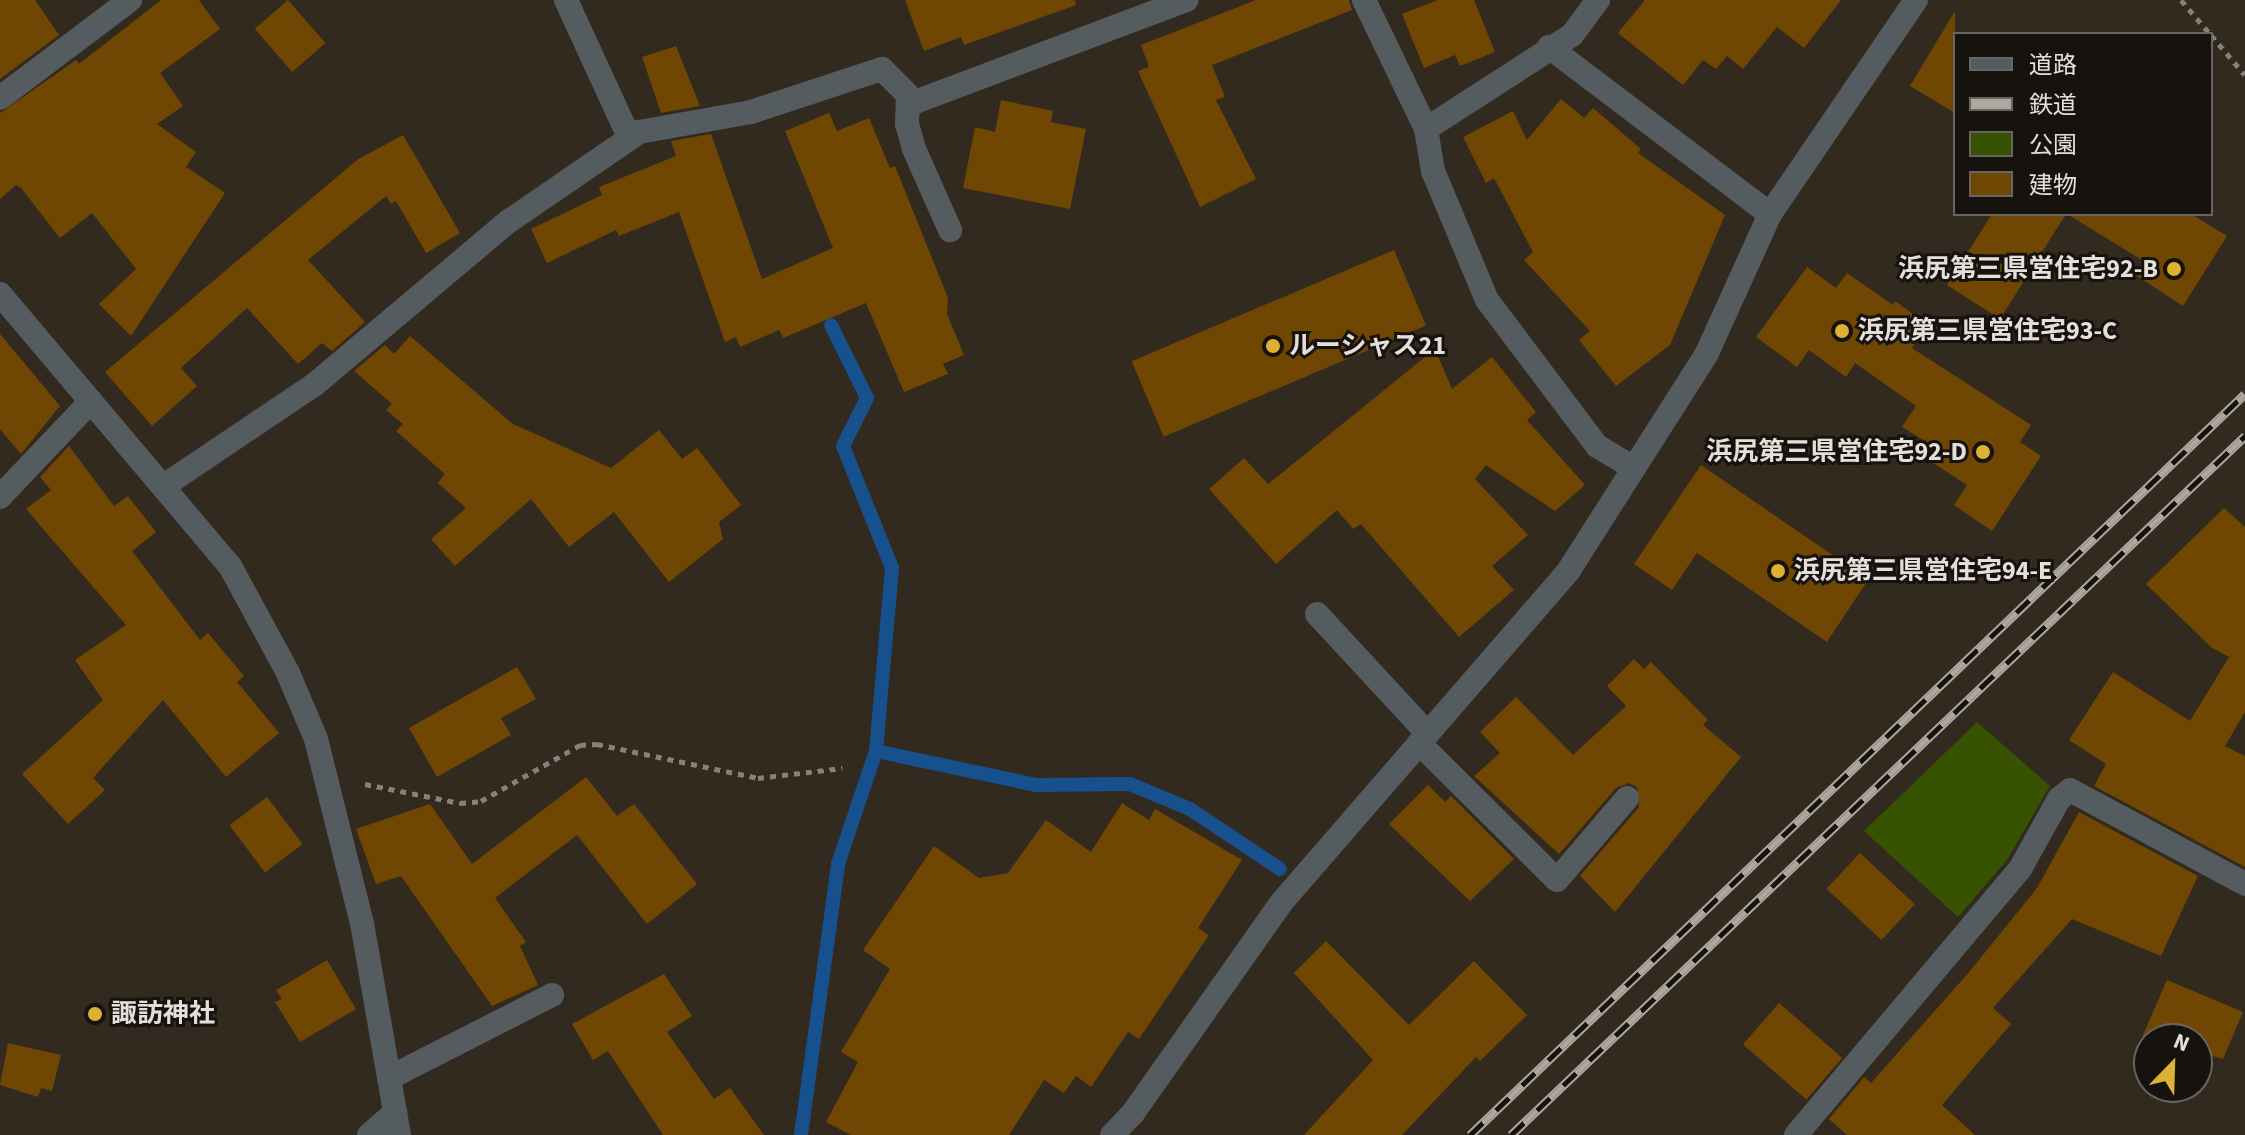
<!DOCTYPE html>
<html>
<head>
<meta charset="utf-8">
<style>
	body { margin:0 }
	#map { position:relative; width:2245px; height:1135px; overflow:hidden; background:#32291f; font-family:"Source Sans 3","Noto Sans JP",sans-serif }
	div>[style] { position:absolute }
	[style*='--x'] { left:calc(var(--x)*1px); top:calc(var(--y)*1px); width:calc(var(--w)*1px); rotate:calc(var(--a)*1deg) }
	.green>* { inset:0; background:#375301 }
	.stream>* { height:14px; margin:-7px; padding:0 7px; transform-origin:7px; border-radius:7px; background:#17518d }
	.building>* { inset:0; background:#704702; transform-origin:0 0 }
	.path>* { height:5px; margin-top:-2.5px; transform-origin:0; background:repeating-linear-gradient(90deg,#888179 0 6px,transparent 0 12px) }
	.minor>* { height:24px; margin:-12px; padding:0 12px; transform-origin:12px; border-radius:12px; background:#555c5f }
	.rail>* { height:9px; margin-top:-4.5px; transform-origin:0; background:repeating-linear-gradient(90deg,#16120e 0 18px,#ada79f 0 36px); box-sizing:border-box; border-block:2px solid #ada79f }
	.dots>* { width:22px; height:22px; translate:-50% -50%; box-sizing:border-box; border:4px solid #16120e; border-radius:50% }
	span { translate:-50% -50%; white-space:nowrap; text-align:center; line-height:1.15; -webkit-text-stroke:6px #16120e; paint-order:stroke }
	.poi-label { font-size:26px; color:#e4dfd8; font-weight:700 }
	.right { translate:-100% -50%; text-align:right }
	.left { translate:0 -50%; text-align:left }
	.legend { position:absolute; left:1953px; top:32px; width:260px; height:184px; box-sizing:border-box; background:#16120e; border:2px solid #68645f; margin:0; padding:10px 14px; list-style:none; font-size:24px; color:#e4dfd8 }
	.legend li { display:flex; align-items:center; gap:16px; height:40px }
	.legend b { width:40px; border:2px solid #68645f }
	.north { position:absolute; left:2133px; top:1023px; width:80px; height:80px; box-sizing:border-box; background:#16120e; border:2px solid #68645f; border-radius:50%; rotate:23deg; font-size:22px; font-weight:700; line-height:32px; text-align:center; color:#e4dfd8 }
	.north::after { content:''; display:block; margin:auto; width:28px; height:36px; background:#ddb133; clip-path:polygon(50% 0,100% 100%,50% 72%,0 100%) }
</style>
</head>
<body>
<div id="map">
	<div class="green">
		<i style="clip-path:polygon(1977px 722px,2050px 786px,2007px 860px,1958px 917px,1864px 831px)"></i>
	</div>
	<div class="stream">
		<i style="--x:876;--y:751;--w:164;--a:12"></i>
		<i style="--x:1036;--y:785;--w:94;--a:-0.6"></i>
		<i style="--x:1130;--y:784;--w:65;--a:22.6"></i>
		<i style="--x:1190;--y:809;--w:108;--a:33.7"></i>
		<i style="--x:801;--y:1135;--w:274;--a:-82.2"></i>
		<i style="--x:838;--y:864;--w:119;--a:-71.4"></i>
		<i style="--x:876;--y:751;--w:184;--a:-85"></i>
		<i style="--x:892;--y:568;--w:131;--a:-111.9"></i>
		<i style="--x:843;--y:446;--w:54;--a:-63.4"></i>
		<i style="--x:867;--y:398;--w:81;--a:-116.3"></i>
	</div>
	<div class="building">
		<i style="clip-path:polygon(0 0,35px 0,59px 35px,0 79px)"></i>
		<i style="clip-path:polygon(161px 0,199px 0,220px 29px,160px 73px,183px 106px,157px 124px,196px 152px,186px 167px,225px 193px,131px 336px,99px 304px,136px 269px,92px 213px,60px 238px,21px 188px,16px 185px,0 199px,0 113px,76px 60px,79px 64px)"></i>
		<i style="left:288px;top:0;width:57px;height:44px;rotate:49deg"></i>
		<i style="clip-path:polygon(905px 0,1075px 0,1076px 5px,964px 45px,961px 37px,924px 51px)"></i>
		<i style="clip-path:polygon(1256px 0,1349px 0,1352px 10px,1212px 65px,1225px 97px,1216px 100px,1256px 179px,1200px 207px,1138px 71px,1149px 67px,1141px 45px)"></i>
		<i style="clip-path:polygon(1438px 0,1474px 0,1495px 52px,1460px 66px,1455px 55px,1424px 68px,1402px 14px)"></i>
		<i style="clip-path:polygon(1645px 0,1841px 0,1804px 48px,1777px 27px,1743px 69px,1727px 56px,1716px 69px,1703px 60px,1683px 85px,1618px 33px)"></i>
		<i style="clip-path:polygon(1955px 11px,1955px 113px,1910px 86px)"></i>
		<i style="clip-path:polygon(676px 46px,700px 106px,661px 113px,642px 57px)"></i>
		<i style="clip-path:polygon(1561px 99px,1584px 118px,1593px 108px,1641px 149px,1638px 153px,1725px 215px,1670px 345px,1616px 386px,1579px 340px,1590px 331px,1524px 260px,1533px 252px,1494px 178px,1486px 183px,1463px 137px,1513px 111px,1527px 140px)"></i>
		<i style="clip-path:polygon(1001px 100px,1053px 111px,1051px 122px,1086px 129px,1070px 209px,963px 188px,975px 127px,995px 132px)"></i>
		<i style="clip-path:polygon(829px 113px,837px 131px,869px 118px,890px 168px,895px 166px,948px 298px,947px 314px,964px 355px,943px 364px,948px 374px,904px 392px,866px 303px,783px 338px,779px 330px,740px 347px,736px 337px,725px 342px,679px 212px,619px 236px,616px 230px,547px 263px,531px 229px,602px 195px,599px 187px,676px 156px,671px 141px,711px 134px,762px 279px,833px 248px,785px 131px)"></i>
		<i style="clip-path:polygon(403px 135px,460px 233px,426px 253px,396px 201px,391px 204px,386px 196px,308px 260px,365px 322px,332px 351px,322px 343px,298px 364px,247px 308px,181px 368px,197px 386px,152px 426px,105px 372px,357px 160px)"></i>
		<i style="clip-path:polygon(1992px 214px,2066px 214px,2000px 319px,1947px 285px)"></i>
		<i style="clip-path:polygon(2067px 214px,2191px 214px,2227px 236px,2183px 306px,2137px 276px,2145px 262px)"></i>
		<i style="left:1394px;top:250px;width:82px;height:285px;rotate:67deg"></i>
		<i style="clip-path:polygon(1807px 267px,1836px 288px,1847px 273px,1893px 305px,1895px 301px,1928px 325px,1912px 348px,2031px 425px,2020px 442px,2041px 456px,1992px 531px,1954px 505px,1967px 485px,1927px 459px,1935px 447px,1902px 427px,1916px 406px,1855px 363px,1846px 377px,1809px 350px,1797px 367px,1756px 337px)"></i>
		<i style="clip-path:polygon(0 334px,60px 406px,21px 454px,0 429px)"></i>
		<i style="clip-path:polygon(410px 336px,513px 424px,611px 468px,659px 430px,682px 459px,697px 448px,741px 505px,719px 522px,723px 539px,669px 582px,614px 512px,569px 547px,531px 499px,455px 566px,431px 539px,466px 508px,438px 483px,445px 474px,396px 431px,403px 424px,386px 410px,392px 404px,354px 371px,385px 345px,394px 354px)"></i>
		<i style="clip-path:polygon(1435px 349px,1452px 389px,1492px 357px,1536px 412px,1527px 420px,1585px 485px,1555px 511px,1486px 465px,1475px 479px,1528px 535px,1492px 566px,1514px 590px,1459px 637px,1361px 524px,1353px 529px,1337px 510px,1276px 564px,1209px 489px,1244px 458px,1268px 484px)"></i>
		<i style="clip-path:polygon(69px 446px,114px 506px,128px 496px,156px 532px,132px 551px,200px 640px,208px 633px,244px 676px,237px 682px,279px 733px,226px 777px,163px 700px,93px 778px,105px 790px,68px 824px,22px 774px,103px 700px,75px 660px,126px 625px,26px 509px,51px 490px,40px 477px)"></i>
		<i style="clip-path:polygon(1701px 465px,1840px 560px,1838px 563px,1866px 583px,1827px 642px,1697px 553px,1672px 590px,1634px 564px)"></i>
		<i style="clip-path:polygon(2224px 508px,2245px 527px,2245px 712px,2225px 746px,2245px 756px,2245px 867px,2094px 786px,2106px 764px,2069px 740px,2113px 672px,2190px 721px,2229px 657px,2212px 648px,2146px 584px)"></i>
		<i style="clip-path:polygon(1634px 659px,1644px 669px,1651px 662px,1708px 720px,1703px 725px,1741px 757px,1615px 912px,1580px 876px,1639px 807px,1637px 787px,1629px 783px,1616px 788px,1559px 854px,1474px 776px,1500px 753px,1480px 732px,1516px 697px,1573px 755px,1626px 706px,1607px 686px)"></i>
		<i style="clip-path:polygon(517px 667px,536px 699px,501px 718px,511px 735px,437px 777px,409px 728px)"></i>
		<i style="clip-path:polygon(586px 777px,617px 816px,634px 804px,697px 884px,647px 924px,577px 835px,495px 898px,526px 942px,520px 946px,538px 985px,492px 1006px,401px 876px,376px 884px,356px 829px,430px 804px,472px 864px)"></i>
		<i style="clip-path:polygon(1428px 785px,1445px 802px,1451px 796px,1514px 859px,1470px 901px,1389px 824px)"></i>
		<i style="left:267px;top:797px;width:59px;height:47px;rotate:53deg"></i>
		<i style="clip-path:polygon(1122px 803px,1149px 820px,1155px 809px,1242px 860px,1198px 928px,1209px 935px,1139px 1039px,1128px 1032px,1091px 1087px,1076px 1076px,1064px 1093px,1044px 1080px,1009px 1135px,851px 1135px,826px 1122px,858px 1062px,841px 1052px,890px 969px,863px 950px,934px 846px,979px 878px,1008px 873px,1046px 820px,1091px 852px)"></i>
		<i style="clip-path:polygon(2079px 812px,2198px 876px,2161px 956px,2072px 919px,1993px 1008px,2011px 1024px,1942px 1105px,1975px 1135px,1847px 1135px,1829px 1119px,1864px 1077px,1871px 1083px,1970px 971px,2037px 888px)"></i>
		<i style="left:1860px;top:853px;width:75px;height:49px;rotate:43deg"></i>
		<i style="clip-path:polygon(1326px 941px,1409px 1025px,1474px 961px,1527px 1015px,1480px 1061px,1476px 1057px,1402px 1135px,1304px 1135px,1373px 1060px,1294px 973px)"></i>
		<i style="clip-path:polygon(327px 960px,356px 1009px,300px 1042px,275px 1002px,282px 999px,276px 990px)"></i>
		<i style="clip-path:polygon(664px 974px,692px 1016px,667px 1032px,714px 1099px,730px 1088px,764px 1135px,663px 1135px,608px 1051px,593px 1060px,572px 1024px)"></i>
		<i style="clip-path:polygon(2167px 980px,2243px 1012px,2223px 1059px,2209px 1055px,2205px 1064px,2197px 1060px,2197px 1039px,2142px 1037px)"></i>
		<i style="left:1779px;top:1003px;width:84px;height:55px;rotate:41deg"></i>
		<i style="clip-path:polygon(8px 1043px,61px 1055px,52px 1091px,41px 1088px,38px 1097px,0 1085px)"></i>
	</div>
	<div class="path">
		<i style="--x:2181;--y:0;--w:45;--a:49.5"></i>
		<i style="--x:2211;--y:35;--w:52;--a:49.6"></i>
		<i style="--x:365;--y:784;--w:97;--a:11.3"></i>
		<i style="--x:460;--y:803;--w:21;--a:-5"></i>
		<i style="--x:481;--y:801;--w:114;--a:-29.5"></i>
		<i style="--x:580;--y:745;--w:17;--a:-3"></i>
		<i style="--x:597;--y:744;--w:165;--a:11.9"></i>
		<i style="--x:758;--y:778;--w:85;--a:-6.8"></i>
	</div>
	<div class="minor">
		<i style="--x:566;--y:0;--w:151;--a:65.3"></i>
		<i style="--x:1364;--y:0;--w:143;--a:64.3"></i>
		<i style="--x:1426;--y:129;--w:43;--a:80.5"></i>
		<i style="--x:1433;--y:171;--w:140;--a:67.3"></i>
		<i style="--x:1487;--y:300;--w:183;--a:53"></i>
		<i style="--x:1597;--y:446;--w:43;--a:30.7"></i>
		<i style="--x:1549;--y:47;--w:277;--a:37.1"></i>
		<i style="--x:908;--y:96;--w:28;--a:92"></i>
		<i style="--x:907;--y:124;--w:26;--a:74"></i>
		<i style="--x:914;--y:149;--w:89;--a:66"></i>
		<i style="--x:0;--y:98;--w:163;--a:-37"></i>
		<i style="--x:1426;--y:129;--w:174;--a:-32.8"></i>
		<i style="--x:1572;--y:35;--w:44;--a:-53.4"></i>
		<i style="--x:0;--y:294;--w:356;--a:49.8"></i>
		<i style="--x:230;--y:566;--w:122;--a:61.5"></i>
		<i style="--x:288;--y:673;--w:72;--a:67"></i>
		<i style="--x:316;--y:739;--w:190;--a:76"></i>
		<i style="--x:362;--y:923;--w:215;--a:80.1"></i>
		<i style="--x:165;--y:485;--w:179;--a:-33.9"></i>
		<i style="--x:314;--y:385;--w:255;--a:-40.1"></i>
		<i style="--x:509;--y:221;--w:158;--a:-34.4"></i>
		<i style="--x:639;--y:132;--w:114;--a:-10.1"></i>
		<i style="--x:751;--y:112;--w:138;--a:-18.2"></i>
		<i style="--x:882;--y:69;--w:47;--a:45"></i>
		<i style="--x:915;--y:102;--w:290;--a:-20.6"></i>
		<i style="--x:0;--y:497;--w:132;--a:-46.5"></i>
		<i style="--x:1317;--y:614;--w:163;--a:47.2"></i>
		<i style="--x:1419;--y:743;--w:194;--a:44.8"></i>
		<i style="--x:1557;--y:880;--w:108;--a:-49.5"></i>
		<i style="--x:389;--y:1078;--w:183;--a:-27"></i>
		<i style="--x:369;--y:1135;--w:35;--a:-41"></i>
		<i style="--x:1112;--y:1135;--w:30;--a:-46"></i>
		<i style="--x:1133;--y:1113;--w:257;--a:-54.8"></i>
		<i style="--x:1281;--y:903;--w:440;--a:-49.1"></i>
		<i style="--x:1569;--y:570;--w:257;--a:-57.5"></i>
		<i style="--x:1707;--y:353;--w:153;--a:-65.6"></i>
		<i style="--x:1770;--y:214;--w:259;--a:-55.7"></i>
		<i style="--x:1796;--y:1135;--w:348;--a:-49.9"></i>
		<i style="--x:2020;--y:869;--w:80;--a:-60.9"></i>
		<i style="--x:2059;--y:799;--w:14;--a:-39"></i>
		<i style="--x:2070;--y:790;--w:199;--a:28.2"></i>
	</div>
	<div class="rail">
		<i style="--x:1470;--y:1135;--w:1072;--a:-43.72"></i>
		<i style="--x:1511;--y:1135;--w:1014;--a:-43.6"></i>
	</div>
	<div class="dots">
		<i style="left:2174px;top:269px;background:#ddb133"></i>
		<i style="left:1842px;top:331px;background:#ddb133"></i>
		<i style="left:1273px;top:346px;background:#ddb133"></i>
		<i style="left:1983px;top:452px;background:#ddb133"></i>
		<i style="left:1778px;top:571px;background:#ddb133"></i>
		<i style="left:95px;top:1014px;background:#ddb133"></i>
	</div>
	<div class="poi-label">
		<span class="right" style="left:2158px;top:269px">浜尻第三県営住宅92-B</span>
		<span class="left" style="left:1858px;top:331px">浜尻第三県営住宅93-C</span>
		<span class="left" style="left:1289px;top:346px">ルーシャス21</span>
		<span class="right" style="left:1967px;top:452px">浜尻第三県営住宅92-D</span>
		<span class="left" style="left:1794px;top:571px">浜尻第三県営住宅94-E</span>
		<span class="left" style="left:111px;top:1014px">諏訪神社</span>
	</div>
	<ul class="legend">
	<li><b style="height:10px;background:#555c5f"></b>道路</li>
	<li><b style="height:10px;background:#ada79f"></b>鉄道</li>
	<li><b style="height:22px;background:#375301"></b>公園</li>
	<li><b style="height:22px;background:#704702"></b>建物</li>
	</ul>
	<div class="north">N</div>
</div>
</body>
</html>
